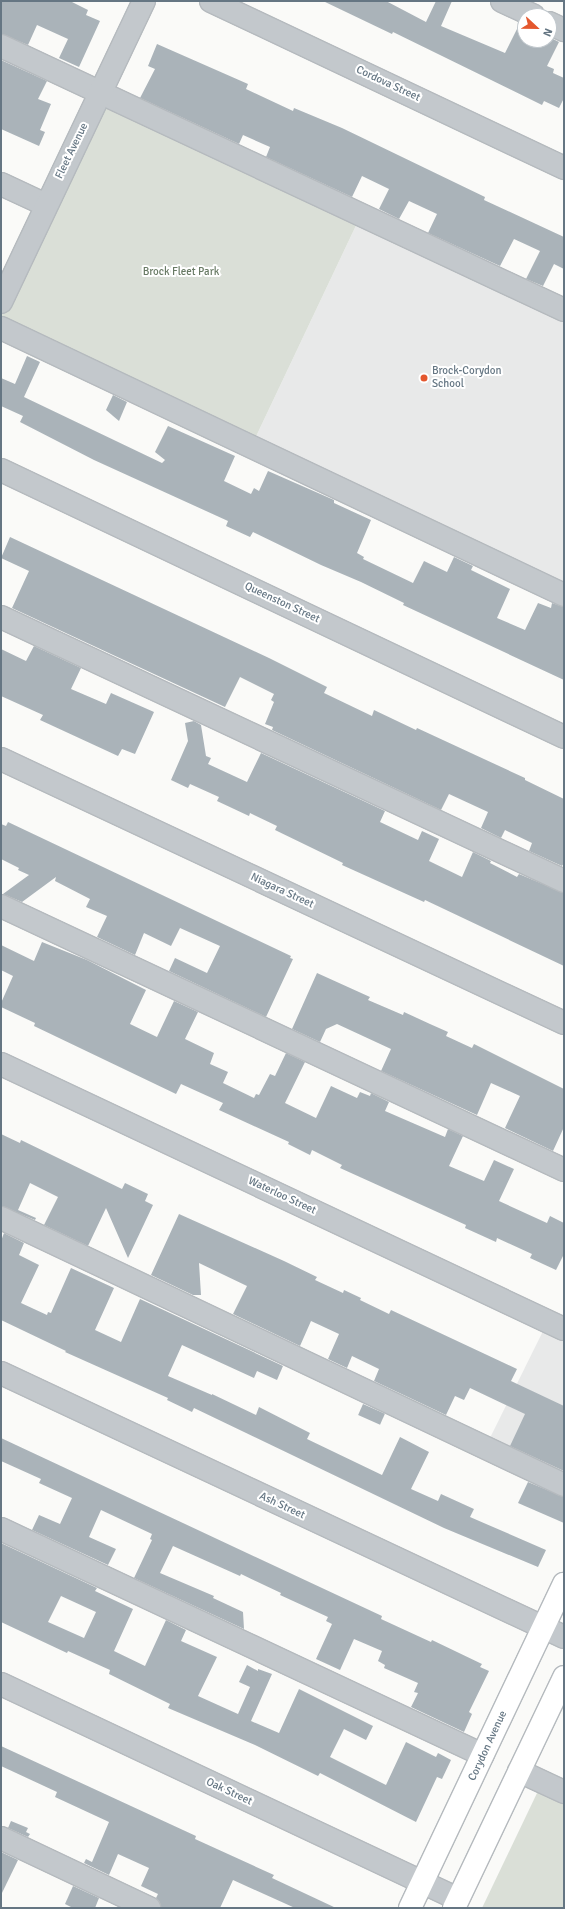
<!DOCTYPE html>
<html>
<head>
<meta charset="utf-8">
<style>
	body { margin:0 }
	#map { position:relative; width:565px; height:1909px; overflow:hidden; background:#fafaf8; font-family:Signika,sans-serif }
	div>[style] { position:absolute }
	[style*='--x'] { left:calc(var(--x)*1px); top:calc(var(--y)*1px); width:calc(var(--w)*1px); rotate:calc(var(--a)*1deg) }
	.built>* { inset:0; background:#e8e9e9 }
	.green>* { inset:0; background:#dadfd7 }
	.building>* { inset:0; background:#aab3b9; transform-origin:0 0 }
	.roads { filter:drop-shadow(1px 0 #b5babe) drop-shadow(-1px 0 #b5babe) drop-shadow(0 1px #b5babe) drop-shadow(0 -1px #b5babe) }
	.minor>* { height:22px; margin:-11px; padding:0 11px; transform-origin:11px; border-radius:11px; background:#c3c8cc }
	.major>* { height:22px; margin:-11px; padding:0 11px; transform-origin:11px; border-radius:11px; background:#fff }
	.dots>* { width:11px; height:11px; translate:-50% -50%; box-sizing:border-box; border:2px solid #fff; border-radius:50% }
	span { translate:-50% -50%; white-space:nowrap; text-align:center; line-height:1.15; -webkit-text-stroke:4px #fff; paint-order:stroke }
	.street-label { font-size:11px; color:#657683 }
	.park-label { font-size:11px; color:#687a64 }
	.poi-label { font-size:11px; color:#657683 }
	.left { translate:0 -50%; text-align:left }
	.frame { position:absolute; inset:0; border:2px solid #657683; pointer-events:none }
	.north { position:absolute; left:517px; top:8px; width:40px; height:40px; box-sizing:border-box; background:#fff; border:1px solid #c1c8cd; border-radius:50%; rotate:112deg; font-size:11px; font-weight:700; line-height:16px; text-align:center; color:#657683 }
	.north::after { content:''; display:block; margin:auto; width:14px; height:18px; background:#e4572e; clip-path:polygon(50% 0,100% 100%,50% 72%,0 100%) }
</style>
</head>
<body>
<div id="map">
	<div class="built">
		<i style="clip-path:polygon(361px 215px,564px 310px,564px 595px,251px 447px)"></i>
		<i style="clip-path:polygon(548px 1321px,564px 1329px,564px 1485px,485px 1448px)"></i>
	</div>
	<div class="green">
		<i style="clip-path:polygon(100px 93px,361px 215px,251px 447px,1px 328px,1px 302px)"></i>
		<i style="clip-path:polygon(538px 1791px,564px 1804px,564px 1908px,482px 1908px)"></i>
	</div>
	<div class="building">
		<i style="clip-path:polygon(1px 1px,70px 1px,88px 10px,86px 15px,100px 21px,79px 67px,59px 58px,68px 39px,37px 25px,28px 45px,1px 34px)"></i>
		<i style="clip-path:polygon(323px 1px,386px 1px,426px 22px,436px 1px,452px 1px,441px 26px,505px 53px,520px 23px,525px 26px,525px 40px,549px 40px,549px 37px,559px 42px,547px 66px,554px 69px,553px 73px,564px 78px,564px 98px,559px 108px,544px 101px,542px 105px,393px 32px,392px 34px)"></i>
		<i style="clip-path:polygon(157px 44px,248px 84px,246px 89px,293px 111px,294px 108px,342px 128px,485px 197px,484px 200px,564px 237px,564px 269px,554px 264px,543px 286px,526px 279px,540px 251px,514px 239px,500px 266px,428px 233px,437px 214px,409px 201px,399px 219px,379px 209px,389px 189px,362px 176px,352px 197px,266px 157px,270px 147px,243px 135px,239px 144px,140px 98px,155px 69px,148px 66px)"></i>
		<i style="clip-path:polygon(1px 60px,47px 81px,38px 99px,51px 104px,40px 130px,45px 132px,39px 146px,1px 129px)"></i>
		<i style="clip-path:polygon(27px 356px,40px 362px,24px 397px,162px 463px,165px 460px,155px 452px,168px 426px,235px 456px,224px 481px,251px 494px,254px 488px,259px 491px,268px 471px,334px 500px,334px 503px,371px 520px,357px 553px,364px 557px,363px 559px,413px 583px,424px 561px,447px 572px,454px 557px,473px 566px,471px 570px,510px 589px,497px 618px,525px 630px,538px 603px,551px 608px,552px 603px,564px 607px,564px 680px,403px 605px,404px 603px,361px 582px,321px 565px,253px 532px,250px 537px,226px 526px,228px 521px,94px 460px,20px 422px,23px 416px,1px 406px,1px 378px,15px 384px)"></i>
		<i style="clip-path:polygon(113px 395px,127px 402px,119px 421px,106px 410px)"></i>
		<i style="clip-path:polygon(10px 537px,269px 658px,327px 687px,324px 693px,372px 716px,374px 710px,416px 730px,417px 728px,525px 778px,525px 780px,564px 799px,564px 863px,562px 866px,529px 851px,532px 843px,505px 830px,501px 838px,481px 828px,488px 812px,449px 794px,441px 810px,272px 730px,273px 727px,265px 724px,274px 702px,271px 700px,274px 694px,240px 677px,225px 707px,12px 608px,29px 571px,1px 558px)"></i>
		<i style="clip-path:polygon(34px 646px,81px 668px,71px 689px,106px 704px,111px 693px,154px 712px,135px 754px,122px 749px,118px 756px,40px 720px,43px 715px,1px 696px,1px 649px,26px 661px)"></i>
		<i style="clip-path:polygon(194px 721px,201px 725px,206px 756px,211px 758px,208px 764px,247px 782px,261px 753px,385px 811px,380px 822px,418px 840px,422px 831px,439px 839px,429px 861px,462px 877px,473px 852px,491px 861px,490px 863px,517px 877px,519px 874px,564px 893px,564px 966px,425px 900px,424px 902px,342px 865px,343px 863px,275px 830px,277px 826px,250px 813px,249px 816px,217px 801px,219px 797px,190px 784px,188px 788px,171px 780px,188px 741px,185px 723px)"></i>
		<i style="clip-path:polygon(8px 822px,291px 956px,290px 958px,293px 959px,266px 1017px,169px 971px,175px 958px,207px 973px,220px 946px,180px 928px,171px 946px,144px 933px,135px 955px,97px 937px,107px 916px,86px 907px,90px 899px,55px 881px,56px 877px,22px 902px,3px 894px,29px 875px,18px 870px,19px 868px,1px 859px,1px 824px,6px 826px)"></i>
		<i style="clip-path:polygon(42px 942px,87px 960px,146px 990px,130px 1024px,157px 1037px,174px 1001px,198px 1012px,185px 1039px,214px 1053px,210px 1064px,228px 1072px,223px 1083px,254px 1098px,256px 1094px,259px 1095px,270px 1074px,275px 1076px,286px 1053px,305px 1062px,285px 1103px,316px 1118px,331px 1086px,357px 1098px,360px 1092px,370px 1096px,371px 1093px,389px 1102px,385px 1111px,445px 1137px,448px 1129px,463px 1136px,449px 1166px,484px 1181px,494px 1160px,514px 1169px,499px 1201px,547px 1223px,550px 1216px,564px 1223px,564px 1254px,556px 1270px,530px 1258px,532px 1254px,497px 1238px,496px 1242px,465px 1228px,466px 1225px,340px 1168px,342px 1165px,312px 1150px,310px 1155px,288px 1144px,289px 1142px,219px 1110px,223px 1103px,181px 1084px,176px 1094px,34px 1026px,35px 1023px,1px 1007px,1px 1003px,13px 976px,1px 970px,1px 945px,34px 961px)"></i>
		<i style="clip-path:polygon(317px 973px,370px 997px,368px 1000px,403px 1015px,404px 1012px,430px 1024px,448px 1032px,446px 1036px,472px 1048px,474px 1044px,564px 1089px,564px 1127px,553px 1151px,505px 1128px,520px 1096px,491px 1083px,477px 1115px,381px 1071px,391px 1049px,337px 1024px,326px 1029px,320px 1042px,292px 1029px)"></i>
		<i style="clip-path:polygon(1px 1134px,20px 1143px,21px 1140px,122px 1189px,125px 1183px,148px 1194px,145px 1201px,153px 1205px,128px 1258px,106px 1208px,88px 1246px,44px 1225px,58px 1197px,30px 1183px,18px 1210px,36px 1218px,35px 1220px,1px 1206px)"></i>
		<i style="clip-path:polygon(179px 1214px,284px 1261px,317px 1277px,315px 1280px,343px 1293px,344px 1290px,361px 1298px,360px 1300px,389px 1314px,391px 1310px,517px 1369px,511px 1381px,564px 1406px,564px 1471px,510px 1446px,525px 1414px,470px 1388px,464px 1400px,455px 1396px,446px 1415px,374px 1381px,379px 1369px,352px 1356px,347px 1368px,328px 1359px,339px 1334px,311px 1321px,300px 1346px,233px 1314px,247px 1286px,199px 1263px,201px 1295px,193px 1295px,151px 1275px)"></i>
		<i style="clip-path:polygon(4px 1233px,24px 1243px,19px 1255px,39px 1265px,21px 1303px,47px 1315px,48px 1312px,51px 1313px,71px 1268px,114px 1288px,95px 1330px,121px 1342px,140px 1299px,283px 1366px,277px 1380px,257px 1371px,254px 1378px,182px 1345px,168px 1376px,212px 1395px,212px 1394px,256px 1415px,259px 1407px,310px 1433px,307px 1439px,382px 1475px,400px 1437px,429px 1452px,411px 1489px,438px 1501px,441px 1494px,474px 1509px,470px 1517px,546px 1550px,538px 1567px,444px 1528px,194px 1408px,192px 1412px,167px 1400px,168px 1398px,65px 1352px,66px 1351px,1px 1320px,1px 1241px)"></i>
		<i style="left:363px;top:1404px;width:24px;height:12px;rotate:24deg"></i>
		<i style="clip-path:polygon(1px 1438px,382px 1616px,381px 1619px,431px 1642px,432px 1640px,482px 1664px,480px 1667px,489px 1671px,469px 1712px,472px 1714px,464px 1732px,411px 1707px,418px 1693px,414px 1692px,418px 1683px,384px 1668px,385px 1665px,378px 1661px,382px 1651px,354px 1639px,340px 1670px,316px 1659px,332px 1624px,326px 1621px,328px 1617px,280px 1595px,281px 1593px,241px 1574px,240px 1576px,173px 1546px,160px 1573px,214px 1596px,213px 1598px,243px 1612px,244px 1629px,134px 1578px,152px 1540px,150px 1539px,152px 1534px,101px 1510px,89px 1537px,116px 1549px,108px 1565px,32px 1530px,39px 1515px,60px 1524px,72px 1498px,39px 1483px,41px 1479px,1px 1461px)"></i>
		<i style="clip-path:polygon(528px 1482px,564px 1497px,564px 1523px,518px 1503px)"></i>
		<i style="clip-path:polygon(evenodd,1px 1543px,97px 1588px,95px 1591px,133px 1609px,114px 1651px,145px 1666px,166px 1620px,186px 1630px,181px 1641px,217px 1657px,198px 1696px,238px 1714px,250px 1687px,239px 1682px,247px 1665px,258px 1671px,258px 1669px,272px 1674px,251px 1721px,279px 1733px,299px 1689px,373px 1726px,366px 1740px,344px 1729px,330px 1757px,386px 1785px,406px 1742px,436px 1757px,438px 1753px,451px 1760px,442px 1779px,437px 1777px,416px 1822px,320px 1773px,318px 1776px,255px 1745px,168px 1708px,170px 1704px,109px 1674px,110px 1670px,68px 1651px,67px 1653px,1px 1622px,1px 1543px,61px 1596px,96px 1612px,84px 1638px,48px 1622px,61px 1596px)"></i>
		<i style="clip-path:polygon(1px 1746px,196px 1836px,195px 1839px,274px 1875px,272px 1878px,336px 1908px,295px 1908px,233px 1880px,220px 1908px,161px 1908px,159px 1901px,156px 1898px,158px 1894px,141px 1886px,149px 1868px,118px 1854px,109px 1875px,84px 1863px,86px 1859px,92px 1862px,109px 1822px,55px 1797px,57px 1792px,1px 1766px)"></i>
		<i style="clip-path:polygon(11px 1821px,28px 1828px,26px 1832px,30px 1834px,28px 1837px,8px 1828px)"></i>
		<i style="clip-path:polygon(1px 1852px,18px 1860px,1px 1895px)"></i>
		<i style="clip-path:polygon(73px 1886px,99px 1898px,95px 1908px,73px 1908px,65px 1904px)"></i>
	</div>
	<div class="roads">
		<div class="minor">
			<i style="--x:211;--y:1;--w:391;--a:25.3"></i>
			<i style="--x:502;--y:1;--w:35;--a:25"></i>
			<i style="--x:549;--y:23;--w:17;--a:25"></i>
			<i style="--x:1;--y:46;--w:622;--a:25.12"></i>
			<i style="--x:1;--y:184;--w:50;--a:25"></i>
			<i style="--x:1;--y:302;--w:333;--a:-64.6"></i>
			<i style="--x:1;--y:328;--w:623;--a:25.37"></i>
			<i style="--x:1;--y:470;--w:623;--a:25.37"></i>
			<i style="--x:1;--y:617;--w:622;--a:25.12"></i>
			<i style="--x:1;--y:759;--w:622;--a:25.12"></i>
			<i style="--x:1;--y:906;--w:622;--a:25.12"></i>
			<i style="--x:1;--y:1064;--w:622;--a:25.21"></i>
			<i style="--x:1;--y:1218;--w:623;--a:25.37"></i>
			<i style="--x:1;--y:1373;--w:622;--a:25.12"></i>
			<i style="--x:1;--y:1529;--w:532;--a:25.12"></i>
			<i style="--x:1;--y:1684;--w:505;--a:25.2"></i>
			<i style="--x:519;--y:1771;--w:50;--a:25"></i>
			<i style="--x:1;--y:1838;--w:164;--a:25.3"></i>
		</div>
		<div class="major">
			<i style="--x:410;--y:1908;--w:359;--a:-64.6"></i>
			<i style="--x:454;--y:1908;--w:256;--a:-64.5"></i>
		</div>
	</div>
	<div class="dots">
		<i style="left:424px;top:378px;background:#e4572e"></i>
	</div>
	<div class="street-label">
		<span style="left:388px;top:84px;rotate:25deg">Cordova Street</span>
		<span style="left:72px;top:151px;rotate:-64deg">Fleet Avenue</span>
		<span style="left:282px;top:603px;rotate:25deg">Queenston Street</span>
		<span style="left:282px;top:891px;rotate:25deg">Niagara Street</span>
		<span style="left:282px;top:1196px;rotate:25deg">Waterloo Street</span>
		<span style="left:282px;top:1506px;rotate:25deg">Ash Street</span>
		<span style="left:488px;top:1746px;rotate:-65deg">Corydon Avenue</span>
		<span style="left:229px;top:1792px;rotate:25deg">Oak Street</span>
	</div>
	<div class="park-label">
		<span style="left:181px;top:272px">Brock Fleet Park</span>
	</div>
	<div class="poi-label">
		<span class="left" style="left:432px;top:378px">Brock-Corydon<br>School</span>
	</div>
	<div class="frame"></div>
	<div class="north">N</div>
</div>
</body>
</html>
